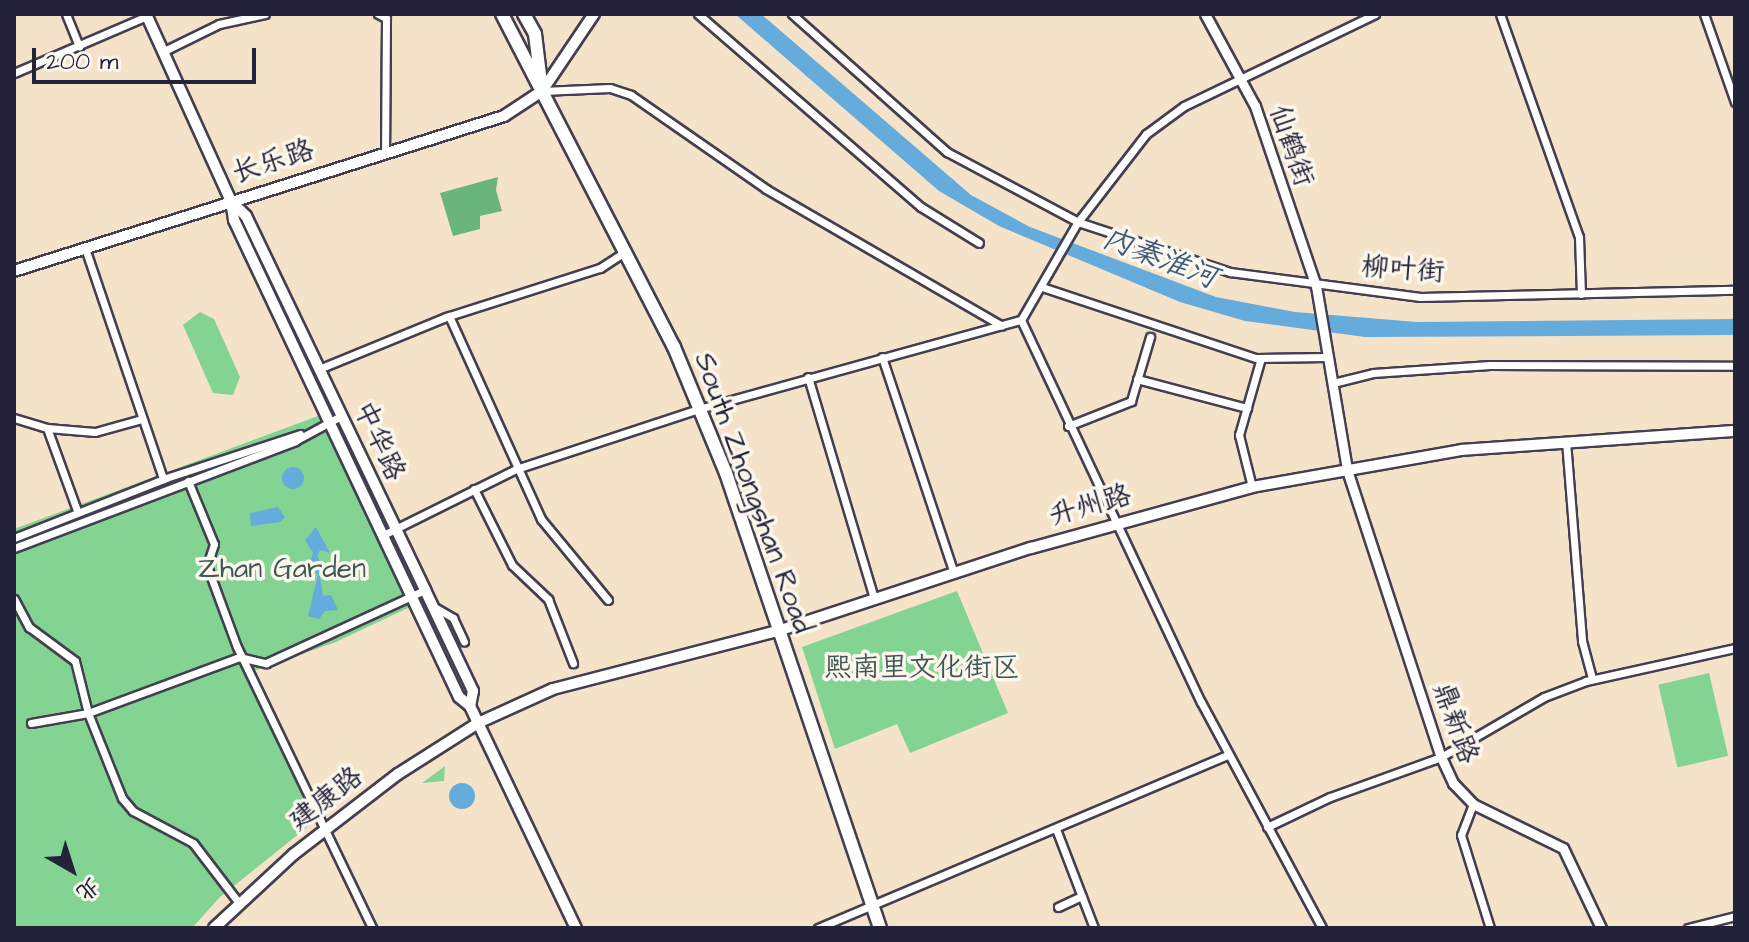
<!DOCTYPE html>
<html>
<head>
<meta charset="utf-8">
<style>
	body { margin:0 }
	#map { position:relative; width:1749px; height:942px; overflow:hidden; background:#f5e3c9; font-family:"Architects Daughter","LXGW WenKai TC",sans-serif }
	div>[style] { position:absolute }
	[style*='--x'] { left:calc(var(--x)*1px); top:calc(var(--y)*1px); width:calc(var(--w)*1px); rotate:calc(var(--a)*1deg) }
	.green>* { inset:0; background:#83d393; transform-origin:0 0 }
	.forest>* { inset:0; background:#6ab57d }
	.water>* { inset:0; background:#65abdb }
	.round { border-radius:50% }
	.roads { filter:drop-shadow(2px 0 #423f50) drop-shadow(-2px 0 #423f50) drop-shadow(0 2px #423f50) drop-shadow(0 -2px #423f50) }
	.minor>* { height:7px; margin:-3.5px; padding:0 3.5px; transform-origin:3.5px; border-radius:3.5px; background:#fff }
	.tertiary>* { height:9px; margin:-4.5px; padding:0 4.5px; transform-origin:4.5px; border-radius:4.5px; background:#fff }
	.secondary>* { height:10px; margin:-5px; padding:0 5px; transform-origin:5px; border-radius:5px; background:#fff }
	.primary>* { height:12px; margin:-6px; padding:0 6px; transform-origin:6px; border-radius:6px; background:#fff }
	span { translate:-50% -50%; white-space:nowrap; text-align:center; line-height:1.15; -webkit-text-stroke:7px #fbf7ec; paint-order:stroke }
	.street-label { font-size:28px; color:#22223b }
	.park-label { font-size:28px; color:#3f5755 }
	.water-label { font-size:30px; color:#3d597b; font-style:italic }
	.frame { position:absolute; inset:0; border:16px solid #22223b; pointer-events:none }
	.north { position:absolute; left:32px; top:830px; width:80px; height:80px; -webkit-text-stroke:6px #fbf7ec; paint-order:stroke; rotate:141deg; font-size:22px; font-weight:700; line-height:32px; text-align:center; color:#22223b }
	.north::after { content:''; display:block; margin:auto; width:28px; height:36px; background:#22223b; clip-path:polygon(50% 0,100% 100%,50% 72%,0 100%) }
	.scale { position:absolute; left:32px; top:48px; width:224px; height:36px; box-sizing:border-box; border:4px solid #22223b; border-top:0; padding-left:10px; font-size:24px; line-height:28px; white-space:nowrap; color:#22223b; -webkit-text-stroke:6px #fbf7ec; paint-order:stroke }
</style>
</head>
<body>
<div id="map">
	<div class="green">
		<i style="clip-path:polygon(200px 312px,214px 319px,240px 377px,233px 395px,213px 393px,183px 325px)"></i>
		<i style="clip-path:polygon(318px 416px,336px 433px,410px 607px,336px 642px,245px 674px,316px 820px,220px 897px,192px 928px,14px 928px,14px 529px)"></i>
		<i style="clip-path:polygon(957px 591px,1008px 713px,910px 753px,897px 724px,835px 749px,802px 647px)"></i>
		<i style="left:1709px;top:673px;width:85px;height:52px;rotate:77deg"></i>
		<i style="clip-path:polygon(445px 766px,444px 781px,422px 783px)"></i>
	</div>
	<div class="forest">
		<i style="clip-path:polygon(498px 177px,496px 190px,502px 211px,480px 216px,480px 229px,453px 236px,440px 193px)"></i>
	</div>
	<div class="water">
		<i style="clip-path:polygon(735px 14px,761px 14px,971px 195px,1030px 227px,1216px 297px,1295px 312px,1417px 322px,1735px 319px,1735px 335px,1365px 337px,1245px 321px,1180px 302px,999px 226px,939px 191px)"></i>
		<i class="round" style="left:282px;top:467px;width:22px;height:22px"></i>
		<i style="clip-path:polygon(278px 507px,285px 517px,280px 522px,251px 526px,250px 513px)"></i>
		<i style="clip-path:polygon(316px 527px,330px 553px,320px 550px,317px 556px,329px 575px,320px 577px,323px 596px,331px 595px,338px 610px,325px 611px,319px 619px,308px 616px,318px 575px,309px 565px,313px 553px,305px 540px)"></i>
		<i class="round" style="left:449px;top:783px;width:26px;height:26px"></i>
	</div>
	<div class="roads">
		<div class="minor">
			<i style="--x:66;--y:14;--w:35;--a:68"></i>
			<i style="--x:378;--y:14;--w:9;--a:27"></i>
			<i style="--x:386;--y:18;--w:134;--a:90.4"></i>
			<i style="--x:698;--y:14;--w:295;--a:40.9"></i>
			<i style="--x:921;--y:207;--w:68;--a:31.8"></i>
			<i style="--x:792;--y:14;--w:208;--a:41.7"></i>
			<i style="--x:947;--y:152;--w:149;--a:28.1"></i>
			<i style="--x:1078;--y:222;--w:160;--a:18.2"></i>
			<i style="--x:1230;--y:272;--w:192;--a:7.5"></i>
			<i style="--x:1420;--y:297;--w:315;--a:-1.3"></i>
			<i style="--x:1500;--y:14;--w:237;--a:70.5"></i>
			<i style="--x:1579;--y:237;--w:57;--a:88"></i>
			<i style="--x:1704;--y:14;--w:93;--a:70.6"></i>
			<i style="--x:164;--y:51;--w:61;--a:-26.1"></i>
			<i style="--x:219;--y:24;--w:47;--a:-12.3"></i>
			<i style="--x:14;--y:73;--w:145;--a:-23.2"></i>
			<i style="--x:542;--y:91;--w:68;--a:-2.5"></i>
			<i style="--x:610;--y:88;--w:22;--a:18"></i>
			<i style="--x:631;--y:95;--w:165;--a:34.8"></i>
			<i style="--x:766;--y:189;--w:272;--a:30.1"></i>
			<i style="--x:85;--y:248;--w:244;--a:71.3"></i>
			<i style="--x:1042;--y:287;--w:225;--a:18.4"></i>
			<i style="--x:1256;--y:358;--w:71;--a:-0.8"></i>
			<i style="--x:449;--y:316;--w:223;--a:65.6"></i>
			<i style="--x:541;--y:519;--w:105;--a:50.4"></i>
			<i style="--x:1021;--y:320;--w:422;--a:64.8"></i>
			<i style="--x:1201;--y:702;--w:256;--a:61.8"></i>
			<i style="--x:1021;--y:320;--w:112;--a:-60"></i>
			<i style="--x:1077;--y:223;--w:113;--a:-52.2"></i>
			<i style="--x:1146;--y:134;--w:47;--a:-36.4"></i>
			<i style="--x:1184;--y:106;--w:212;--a:-25.7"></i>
			<i style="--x:882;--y:357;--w:228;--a:71.6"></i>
			<i style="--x:319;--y:369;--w:137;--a:-22.3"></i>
			<i style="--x:446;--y:317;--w:162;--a:-17.7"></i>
			<i style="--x:600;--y:268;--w:31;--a:-33"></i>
			<i style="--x:808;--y:377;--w:232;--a:73.4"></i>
			<i style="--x:1137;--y:379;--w:114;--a:14.8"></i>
			<i style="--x:1333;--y:383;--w:41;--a:-14"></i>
			<i style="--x:1373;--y:373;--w:117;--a:-3.9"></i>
			<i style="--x:1490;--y:365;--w:245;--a:0.2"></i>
			<i style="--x:14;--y:418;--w:34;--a:17"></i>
			<i style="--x:47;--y:428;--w:48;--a:4.8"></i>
			<i style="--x:95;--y:432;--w:49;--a:-15.5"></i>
			<i style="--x:1068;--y:426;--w:68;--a:-21.6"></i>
			<i style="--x:1131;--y:401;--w:67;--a:-73.5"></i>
			<i style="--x:47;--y:428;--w:90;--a:70"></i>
			<i style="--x:1566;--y:441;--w:201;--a:85.4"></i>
			<i style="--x:1582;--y:641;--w:39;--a:75"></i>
			<i style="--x:188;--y:481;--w:68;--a:67.6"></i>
			<i style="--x:214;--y:544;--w:23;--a:108"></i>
			<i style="--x:207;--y:566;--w:86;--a:69.7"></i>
			<i style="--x:237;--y:647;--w:312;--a:64.3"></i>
			<i style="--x:1252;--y:487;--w:54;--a:-104"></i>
			<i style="--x:1239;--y:435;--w:80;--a:-74.1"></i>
			<i style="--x:474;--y:489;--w:85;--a:63.4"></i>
			<i style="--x:512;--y:565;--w:50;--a:43.4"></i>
			<i style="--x:548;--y:599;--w:69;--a:68.7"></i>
			<i style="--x:383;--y:535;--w:148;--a:-26.4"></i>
			<i style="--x:516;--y:469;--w:193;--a:-18.2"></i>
			<i style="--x:699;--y:409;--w:334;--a:-15.5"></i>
			<i style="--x:14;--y:538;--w:163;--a:-21.5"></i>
			<i style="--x:166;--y:478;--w:141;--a:-18.2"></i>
			<i style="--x:14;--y:548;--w:301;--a:-20.8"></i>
			<i style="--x:295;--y:441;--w:52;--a:-28.5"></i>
			<i style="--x:14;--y:599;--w:32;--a:62"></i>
			<i style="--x:29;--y:627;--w:57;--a:36.5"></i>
			<i style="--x:75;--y:661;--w:54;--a:76"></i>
			<i style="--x:88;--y:713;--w:92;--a:68.2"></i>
			<i style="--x:122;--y:798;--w:17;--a:50"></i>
			<i style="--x:133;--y:811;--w:68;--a:28.1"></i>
			<i style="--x:193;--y:843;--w:76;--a:52.5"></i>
			<i style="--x:436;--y:608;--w:20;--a:30"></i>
			<i style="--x:453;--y:618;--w:26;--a:65"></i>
			<i style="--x:31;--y:723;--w:58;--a:-10"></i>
			<i style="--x:88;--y:713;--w:161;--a:-20.3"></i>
			<i style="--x:239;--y:657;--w:28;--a:13"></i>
			<i style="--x:266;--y:663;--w:175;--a:-24.7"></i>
			<i style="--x:1473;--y:804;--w:33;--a:111"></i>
			<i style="--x:1461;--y:835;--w:97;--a:72.7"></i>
			<i style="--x:1267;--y:827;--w:70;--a:-25.5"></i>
			<i style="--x:1330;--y:797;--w:118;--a:-19.8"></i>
			<i style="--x:1441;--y:757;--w:119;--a:-30.2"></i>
			<i style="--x:1544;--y:697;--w:45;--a:-20.9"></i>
			<i style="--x:1586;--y:681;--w:153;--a:-12.5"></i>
			<i style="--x:1056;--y:829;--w:106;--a:69"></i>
			<i style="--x:1058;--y:907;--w:26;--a:-25"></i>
			<i style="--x:818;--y:928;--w:445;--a:-22.9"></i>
			<i style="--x:1688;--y:928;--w:49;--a:-14.3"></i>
		</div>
		<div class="tertiary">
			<i style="--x:1205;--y:14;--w:105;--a:61.5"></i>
			<i style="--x:1255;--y:106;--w:190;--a:71.3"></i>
			<i style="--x:1316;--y:286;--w:187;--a:80.4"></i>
			<i style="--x:1347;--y:470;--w:302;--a:71.9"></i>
			<i style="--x:1441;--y:757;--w:29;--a:65"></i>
			<i style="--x:1453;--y:783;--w:29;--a:46"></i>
			<i style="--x:1473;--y:804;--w:100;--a:26.1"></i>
			<i style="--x:1563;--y:848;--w:89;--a:64.6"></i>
		</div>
		<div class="secondary">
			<i style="--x:146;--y:14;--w:205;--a:65.6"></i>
			<i style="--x:231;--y:201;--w:19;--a:81"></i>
			<i style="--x:234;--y:220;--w:527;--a:64.75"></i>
			<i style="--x:459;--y:697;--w:14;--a:39"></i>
			<i style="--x:231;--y:201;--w:21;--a:45"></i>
			<i style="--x:246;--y:216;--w:415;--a:64.4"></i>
			<i style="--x:425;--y:590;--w:112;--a:64.6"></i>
			<i style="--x:473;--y:691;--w:15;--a:101"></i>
			<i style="--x:470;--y:706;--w:246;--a:64.5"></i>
			<i style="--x:14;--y:271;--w:514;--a:-17.55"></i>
			<i style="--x:504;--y:116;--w:45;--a:-33.3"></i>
			<i style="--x:542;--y:91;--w:93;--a:-56"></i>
			<i style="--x:214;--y:928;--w:109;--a:-42.8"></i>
			<i style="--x:294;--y:854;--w:131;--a:-37.6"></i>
			<i style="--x:398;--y:774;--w:95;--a:-32.5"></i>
			<i style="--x:478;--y:723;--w:82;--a:-24.4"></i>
			<i style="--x:553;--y:689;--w:232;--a:-14.5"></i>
			<i style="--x:778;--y:631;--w:266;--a:-18.2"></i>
			<i style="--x:1031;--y:548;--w:229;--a:-15.4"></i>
			<i style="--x:1252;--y:487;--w:213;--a:-10"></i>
			<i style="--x:1462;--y:450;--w:274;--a:-4"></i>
		</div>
		<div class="primary">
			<i style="--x:502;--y:14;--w:375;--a:62.7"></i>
			<i style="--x:674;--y:347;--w:136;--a:67.6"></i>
			<i style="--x:726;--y:473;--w:480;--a:71.3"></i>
			<i style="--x:524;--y:14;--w:23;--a:61"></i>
			<i style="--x:535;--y:34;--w:49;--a:83"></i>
		</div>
	</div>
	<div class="street-label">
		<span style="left:1291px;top:146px;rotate:71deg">仙鹤街</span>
		<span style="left:273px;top:162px;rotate:-18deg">长乐路</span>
		<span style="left:1403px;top:270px;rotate:4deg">柳叶街</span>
		<span style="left:379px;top:441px;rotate:65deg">中华路</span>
		<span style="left:753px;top:493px;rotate:70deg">South Zhongshan Road</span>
		<span style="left:1090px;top:506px;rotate:-16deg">升州路</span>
		<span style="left:1455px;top:723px;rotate:70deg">鼎新路</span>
		<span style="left:326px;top:799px;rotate:-38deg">建康路</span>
	</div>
	<div class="park-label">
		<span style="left:282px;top:569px">Zhan Garden</span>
		<span style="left:922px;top:668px">熙南里文化街区</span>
	</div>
	<div class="water-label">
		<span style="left:1160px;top:258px;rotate:21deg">内秦淮河</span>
	</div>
	<div class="frame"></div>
	<div class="north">北</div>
	<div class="scale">200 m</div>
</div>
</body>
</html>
